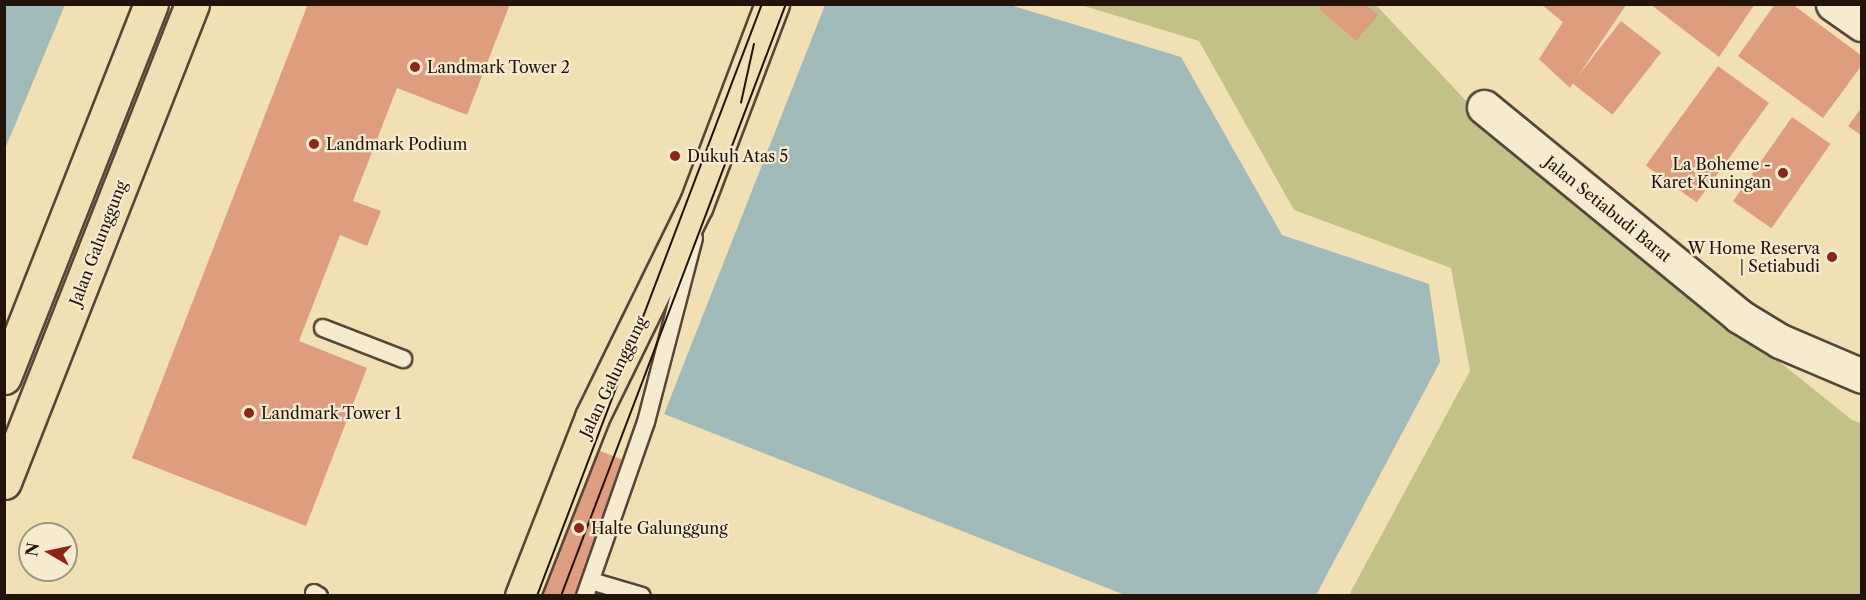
<!DOCTYPE html>
<html>
<head>
<meta charset="utf-8">
<style>
	body { margin:0 }
	#map { position:relative; width:1866px; height:600px; overflow:hidden; background:#f2e0b5; font-family:"Libre Caslon Text",serif }
	div>[style] { position:absolute }
	[style*='--x'] { left:calc(var(--x)*1px); top:calc(var(--y)*1px); width:calc(var(--w)*1px); rotate:calc(var(--a)*1deg) }
	.green>* { inset:0; background:#c3c088 }
	.water>* { inset:0; background:#a0bab9 }
	.building>* { inset:0; background:#df9d80; transform-origin:0 0 }
	.roads { filter:drop-shadow(2px 0 #574636) drop-shadow(-2px 0 #574636) drop-shadow(0 2px #574636) drop-shadow(0 -2px #574636) }
	.lane>* { height:16px; margin:-8px; padding:0 8px; transform-origin:8px; border-radius:8px; background:#f7ebcf }
	.street>* { height:33px; margin:-16.5px; padding:0 16.5px; transform-origin:16.5px; border-radius:16.5px; background:#f7ebcf }
	.primary>* { height:33px; margin:-16.5px; padding:0 16.5px; transform-origin:16.5px; border-radius:16.5px; background:#f2e0b5 }
	.tram>* { height:1.5px; margin:-0.75px; padding:0 0.75px; transform-origin:0.75px; border-radius:0.75px; background:#23130b }
	.dots>* { width:16px; height:16px; translate:-50% -50%; box-sizing:border-box; border:3px solid #f7ebcf; border-radius:50% }
	span { translate:-50% -50%; white-space:nowrap; text-align:center; line-height:1.15; -webkit-text-stroke:4.5px #f7ebcf; paint-order:stroke }
	.poi-label { font-size:16px; color:#23130b }
	.left { translate:0 -50%; text-align:left }
	.right { translate:-100% -50%; text-align:right }
	.street-label { font-size:16px; color:#23130b }
	.frame { position:absolute; inset:0; border:6px solid #23130b; pointer-events:none }
	.north { position:absolute; left:18px; top:522px; width:60px; height:60px; box-sizing:border-box; background:#f7ebcf; border:2px solid #a29581; border-radius:50%; rotate:279deg; font-size:16px; font-weight:700; line-height:24px; text-align:center; color:#23130b }
	.north::after { content:''; display:block; margin:auto; width:21px; height:27px; background:#8f2418; clip-path:polygon(50% 0,100% 100%,50% 72%,0 100%) }
</style>
</head>
<body>
<div id="map">
	<div class="green">
		<i style="clip-path:polygon(1081px 5px,1376px 5px,1501px 138px,1852px 420px,1861px 423px,1861px 595px,1349px 595px,1470px 371px,1451px 268px,1294px 210px,1199px 41px)"></i>
	</div>
	<div class="water">
		<i style="clip-path:polygon(5px 4px,65px 5px,5px 149px,4px 5px)"></i>
		<i style="clip-path:polygon(825px 5px,1010px 5px,1181px 57px,1282px 235px,1429px 284px,1440px 362px,1316px 595px,1125px 595px,664px 414px)"></i>
	</div>
	<div class="building">
		<i style="clip-path:polygon(308px 4px,510px 4px,467px 115px,397px 88px,353px 201px,381px 211px,367px 246px,340px 235px,299px 341px,367px 368px,306px 526px,132px 458px)"></i>
		<i style="clip-path:polygon(1323px 4px,1365px 4px,1378px 15px,1356px 41px,1319px 9px)"></i>
		<i style="clip-path:polygon(1650px 4px,1755px 4px,1719px 57px)"></i>
		<i style="clip-path:polygon(1775px 4px,1792px 4px,1862px 56px,1862px 65px,1823px 118px,1738px 56px)"></i>
		<i style="clip-path:polygon(1542px 5px,1626px 5px,1570px 88px,1539px 59px,1563px 22px)"></i>
		<i style="left:1621px;top:21px;width:51px;height:79px;rotate:38deg"></i>
		<i style="left:1718px;top:66px;width:63px;height:123px;rotate:36deg"></i>
		<i style="clip-path:polygon(1862px 107px,1862px 136px,1848px 126px)"></i>
		<i style="left:1792px;top:117px;width:47px;height:103px;rotate:35deg"></i>
		<i style="left:587px;top:446px;width:42px;height:160px;rotate:21deg"></i>
	</div>
	<div class="roads">
		<div class="lane">
			<i style="--x:323;--y:328;--w:86;--a:21.2"></i>
			<i style="--x:591;--y:581;--w:53;--a:16.4"></i>
			<i style="--x:314;--y:593;--w:6;--a:31"></i>
			<i style="--x:585;--y:596;--w:184;--a:-70.7"></i>
			<i style="--x:646;--y:422;--w:190;--a:-75.4"></i>
		</div>
		<div class="street">
			<i style="--x:1833;--y:4;--w:35;--a:35"></i>
			<i style="--x:1484;--y:107;--w:330;--a:39.3"></i>
			<i style="--x:1739;--y:316;--w:48;--a:31.4"></i>
			<i style="--x:1780;--y:341;--w:89;--a:23.1"></i>
		</div>
		<div class="primary">
			<i style="--x:4;--y:377;--w:401;--a:-68.5"></i>
			<i style="--x:4;--y:482;--w:514;--a:-68.53"></i>
			<i style="--x:522;--y:596;--w:192;--a:-68.6"></i>
			<i style="--x:592;--y:417;--w:236;--a:-63.9"></i>
			<i style="--x:696;--y:205;--w:215;--a:-69.3"></i>
		</div>
	</div>
	<div class="tram">
		<i style="--x:741;--y:103;--w:60;--a:-77.6"></i>
		<i style="--x:537;--y:596;--w:633;--a:-69.19"></i>
		<i style="--x:561;--y:596;--w:633;--a:-69.19"></i>
	</div>
	<div class="dots">
		<i style="left:415px;top:67px;background:#8f2418"></i>
		<i style="left:314px;top:144px;background:#8f2418"></i>
		<i style="left:675px;top:156px;background:#8f2418"></i>
		<i style="left:1783px;top:173px;background:#8f2418"></i>
		<i style="left:1832px;top:257px;background:#8f2418"></i>
		<i style="left:249px;top:413px;background:#8f2418"></i>
		<i style="left:579px;top:528px;background:#8f2418"></i>
	</div>
	<div class="poi-label">
		<span class="left" style="left:427px;top:67px">Landmark Tower 2</span>
		<span class="left" style="left:326px;top:144px">Landmark Podium</span>
		<span class="left" style="left:687px;top:156px">Dukuh Atas 5</span>
		<span class="right" style="left:1771px;top:173px">La Boheme -<br>Karet Kuningan</span>
		<span class="right" style="left:1820px;top:257px">W Home Reserva<br>| Setiabudi</span>
		<span class="left" style="left:261px;top:413px">Landmark Tower 1</span>
		<span class="left" style="left:591px;top:528px">Halte Galunggung</span>
	</div>
	<div class="street-label">
		<span style="left:1608px;top:209px;rotate:39deg">Jalan Setiabudi Barat</span>
		<span style="left:98px;top:243px;rotate:-69deg">Jalan Galunggung</span>
		<span style="left:613px;top:377px;rotate:-64deg">Jalan Galunggung</span>
	</div>
	<div class="frame"></div>
	<div class="north">N</div>
</div>
</body>
</html>
